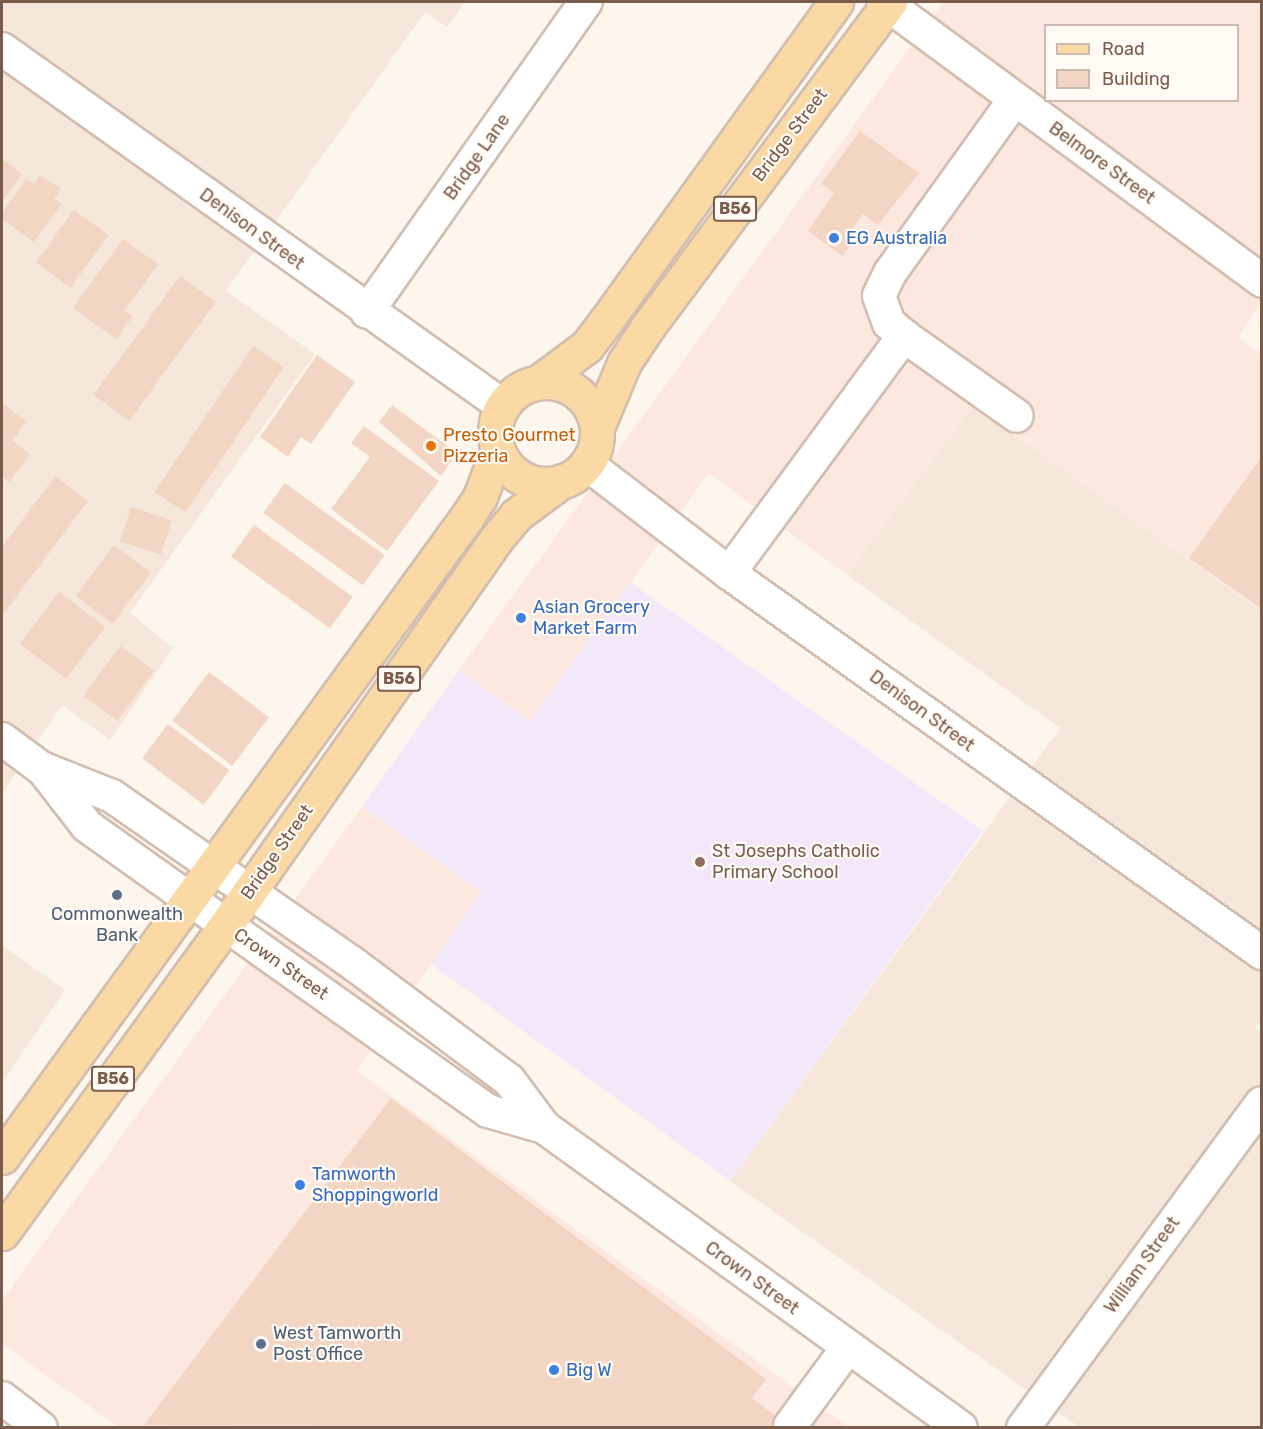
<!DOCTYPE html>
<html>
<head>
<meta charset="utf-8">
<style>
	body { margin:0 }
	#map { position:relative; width:1263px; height:1429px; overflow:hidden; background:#fdf6ec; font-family:Rubik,sans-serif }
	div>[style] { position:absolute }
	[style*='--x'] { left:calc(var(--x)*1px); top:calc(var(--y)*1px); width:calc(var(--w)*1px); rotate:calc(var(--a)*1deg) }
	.residential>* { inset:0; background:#f5e8da }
	.commercial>* { inset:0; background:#fde8e0 }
	.education>* { inset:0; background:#f3e8fa }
	.building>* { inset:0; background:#f3d5c3; transform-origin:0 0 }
	.roads { filter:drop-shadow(2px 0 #d1beb0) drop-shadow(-2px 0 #d1beb0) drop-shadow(0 2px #d1beb0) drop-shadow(0 -2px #d1beb0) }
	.minor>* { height:32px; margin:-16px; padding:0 16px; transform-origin:16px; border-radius:16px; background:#fff }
	.major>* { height:33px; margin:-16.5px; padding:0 16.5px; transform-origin:16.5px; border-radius:16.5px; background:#fbd9a5 }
	.major>.ring { margin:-16.5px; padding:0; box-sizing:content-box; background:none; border:33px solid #fbd9a5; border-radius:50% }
	.dots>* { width:16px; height:16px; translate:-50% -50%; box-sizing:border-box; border:3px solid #fffaf3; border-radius:50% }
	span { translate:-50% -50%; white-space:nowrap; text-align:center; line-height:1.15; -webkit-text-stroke:4.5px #fffaf3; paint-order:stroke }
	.shield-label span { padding:2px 4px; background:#fffaf3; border:2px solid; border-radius:4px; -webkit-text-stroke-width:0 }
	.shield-label { font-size:16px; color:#7a5c4d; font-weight:700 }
	.street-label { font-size:18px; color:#7a5c4d }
	.shop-label { font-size:18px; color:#366cbe }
	.left { translate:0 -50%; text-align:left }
	.food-label { font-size:18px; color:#c56008 }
	.education-label { font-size:18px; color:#785e54 }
	.service-label { font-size:18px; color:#4e5e75 }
	.frame { position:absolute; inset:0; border:3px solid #7a5c4d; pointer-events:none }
	.legend { position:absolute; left:1044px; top:24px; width:195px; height:78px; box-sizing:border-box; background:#fffaf3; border:2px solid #cabbb1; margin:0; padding:8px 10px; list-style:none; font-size:18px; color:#7a5c4d }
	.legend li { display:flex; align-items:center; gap:12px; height:30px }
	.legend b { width:30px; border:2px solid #cabbb1 }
</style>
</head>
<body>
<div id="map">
	<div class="residential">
		<i style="clip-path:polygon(2px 2px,466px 2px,447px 27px,425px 12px,226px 291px,315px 354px,130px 613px,173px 648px,110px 740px,62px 705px,2px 793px)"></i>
		<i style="clip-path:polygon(973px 405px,1261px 612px,1262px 1019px,1255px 1028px,1262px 1032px,1261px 1427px,1079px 1427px,730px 1181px,1060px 728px,847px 575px)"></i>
		<i style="clip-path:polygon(2px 945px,65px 990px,2px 1083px)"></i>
	</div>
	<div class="commercial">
		<i style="clip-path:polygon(evenodd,943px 2px,1261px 2px,1261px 303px,1238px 337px,1261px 354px,1261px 612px,973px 405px,847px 575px,709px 473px,530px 722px,459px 670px,943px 2px,1046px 26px,1238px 26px,1238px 100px,1046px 100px,1046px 26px)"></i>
		<i style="clip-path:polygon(362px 807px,481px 892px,357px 1071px,848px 1427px,119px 1427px,2px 1344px,2px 1300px)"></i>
	</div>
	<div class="education">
		<i style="clip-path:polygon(630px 582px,983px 831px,730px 1181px,431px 964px,481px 892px,362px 807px,459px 670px,530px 721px)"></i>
	</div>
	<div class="building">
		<i style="clip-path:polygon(860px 131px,919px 173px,878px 225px,863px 214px,847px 236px,853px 241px,843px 256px,808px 231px,834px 193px,821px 184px)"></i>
		<i style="clip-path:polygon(2px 159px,22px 174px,2px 202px)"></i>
		<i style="clip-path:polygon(40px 175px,61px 189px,54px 198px,61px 204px,34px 242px,2px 219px,2px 213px,26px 179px,34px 184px)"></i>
		<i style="left:74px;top:210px;width:43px;height:65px;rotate:36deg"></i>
		<i style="clip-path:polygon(123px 239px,158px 264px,125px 310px,133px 316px,116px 339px,73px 308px)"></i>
		<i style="left:180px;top:276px;width:44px;height:147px;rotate:36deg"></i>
		<i style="left:253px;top:346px;width:37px;height:176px;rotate:34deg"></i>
		<i style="clip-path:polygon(317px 355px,355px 382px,311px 444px,301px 437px,288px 457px,260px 437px)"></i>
		<i style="clip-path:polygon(2px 403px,26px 421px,12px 441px,30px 454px,9px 482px,2px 476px)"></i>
		<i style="clip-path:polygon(392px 405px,457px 453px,441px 476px,379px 422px)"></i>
		<i style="clip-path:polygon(364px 426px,439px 481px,387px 551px,331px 509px,370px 457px,351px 443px)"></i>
		<i style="clip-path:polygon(1262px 456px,1262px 609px,1189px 558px)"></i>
		<i style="clip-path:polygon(55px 476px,88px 501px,2px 616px,2px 547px)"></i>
		<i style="left:285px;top:483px;width:123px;height:37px;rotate:36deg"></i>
		<i style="left:131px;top:507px;width:43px;height:36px;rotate:18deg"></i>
		<i style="left:254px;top:525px;width:122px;height:39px;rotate:36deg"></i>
		<i style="left:114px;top:545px;width:46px;height:64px;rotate:37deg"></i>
		<i style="left:59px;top:592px;width:58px;height:65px;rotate:37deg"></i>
		<i style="left:120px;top:646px;width:42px;height:62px;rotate:36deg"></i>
		<i style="left:209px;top:672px;width:75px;height:61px;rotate:37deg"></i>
		<i style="left:168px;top:724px;width:77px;height:43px;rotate:37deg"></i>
		<i style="clip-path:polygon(391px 1098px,766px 1379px,752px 1398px,792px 1428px,144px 1425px)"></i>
	</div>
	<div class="roads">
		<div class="minor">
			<i style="--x:884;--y:2;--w:470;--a:36.4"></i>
			<i style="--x:2;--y:49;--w:615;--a:35.47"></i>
			<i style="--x:1015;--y:99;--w:214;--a:125.7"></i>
			<i style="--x:890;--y:273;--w:25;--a:116"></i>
			<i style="--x:879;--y:296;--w:29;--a:70"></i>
			<i style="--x:889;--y:323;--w:20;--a:41"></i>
			<i style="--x:904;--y:336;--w:138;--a:35.3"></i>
			<i style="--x:367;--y:312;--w:380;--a:-54.8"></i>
			<i style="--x:587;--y:464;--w:179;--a:37.5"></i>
			<i style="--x:729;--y:573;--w:655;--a:35.49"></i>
			<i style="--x:729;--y:573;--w:295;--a:-53.6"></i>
			<i style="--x:2;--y:739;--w:49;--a:36.6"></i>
			<i style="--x:41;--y:768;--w:76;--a:21.5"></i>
			<i style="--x:112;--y:796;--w:296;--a:34.8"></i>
			<i style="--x:355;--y:965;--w:192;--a:36.8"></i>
			<i style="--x:509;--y:1080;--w:59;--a:53.3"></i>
			<i style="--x:544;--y:1127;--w:514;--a:35.82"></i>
			<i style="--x:42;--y:768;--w:73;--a:52.2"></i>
			<i style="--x:87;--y:826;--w:90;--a:35.5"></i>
			<i style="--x:160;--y:878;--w:402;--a:35.4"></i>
			<i style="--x:488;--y:1111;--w:58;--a:15.9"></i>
			<i style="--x:2;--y:1398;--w:49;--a:37.6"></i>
			<i style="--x:790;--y:1426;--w:98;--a:-53.7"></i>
			<i style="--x:1023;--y:1428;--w:403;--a:-53.7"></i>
		</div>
		<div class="major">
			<i style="--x:540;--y:381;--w:59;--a:-36.7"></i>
			<i style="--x:587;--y:346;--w:31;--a:-53"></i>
			<i style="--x:606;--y:321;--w:393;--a:-54.2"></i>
			<i class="ring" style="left:495px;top:382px;width:69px;height:69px"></i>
			<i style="--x:599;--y:423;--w:65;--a:-67.4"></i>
			<i style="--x:624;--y:363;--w:42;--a:-56.7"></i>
			<i style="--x:647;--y:328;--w:407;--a:-53.3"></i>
			<i style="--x:2;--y:1157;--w:791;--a:-54"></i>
			<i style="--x:467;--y:517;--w:24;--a:-57"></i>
			<i style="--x:480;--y:497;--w:48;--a:-69.3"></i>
			<i style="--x:2;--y:1233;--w:381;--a:-54"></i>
			<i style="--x:226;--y:925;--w:472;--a:-55"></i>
			<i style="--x:497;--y:538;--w:30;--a:-50"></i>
			<i style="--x:516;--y:515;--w:57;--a:-36.5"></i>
		</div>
	</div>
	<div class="dots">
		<i style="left:834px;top:238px;background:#3f7fe0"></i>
		<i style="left:431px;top:446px;background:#e8710a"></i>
		<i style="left:521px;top:618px;background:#3f7fe0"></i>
		<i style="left:700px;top:862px;background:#8d6e63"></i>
		<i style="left:117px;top:895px;background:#5c6f8a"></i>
		<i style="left:300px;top:1185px;background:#3f7fe0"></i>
		<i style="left:261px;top:1344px;background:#5c6f8a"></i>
		<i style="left:554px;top:1370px;background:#3f7fe0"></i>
	</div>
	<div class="shield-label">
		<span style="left:735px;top:209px">B56</span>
		<span style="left:399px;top:679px">B56</span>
		<span style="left:113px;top:1079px">B56</span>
	</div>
	<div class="street-label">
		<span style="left:790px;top:135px;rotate:-53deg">Bridge Street</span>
		<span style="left:477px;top:157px;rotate:-55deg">Bridge Lane</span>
		<span style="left:1102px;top:163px;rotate:36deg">Belmore Street</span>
		<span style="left:252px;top:229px;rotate:36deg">Denison Street</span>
		<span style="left:922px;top:711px;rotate:36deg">Denison Street</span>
		<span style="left:277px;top:852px;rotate:-55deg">Bridge Street</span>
		<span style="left:281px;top:964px;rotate:35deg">Crown Street</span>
		<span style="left:1142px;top:1265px;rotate:-54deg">William Street</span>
		<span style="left:752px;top:1278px;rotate:36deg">Crown Street</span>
	</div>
	<div class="shop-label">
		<span class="left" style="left:846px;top:238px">EG Australia</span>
		<span class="left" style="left:533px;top:618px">Asian Grocery<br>Market Farm</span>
		<span class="left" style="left:312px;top:1185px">Tamworth<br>Shoppingworld</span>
		<span class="left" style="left:566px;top:1370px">Big W</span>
	</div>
	<div class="food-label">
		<span class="left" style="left:443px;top:446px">Presto Gourmet<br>Pizzeria</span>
	</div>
	<div class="education-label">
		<span class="left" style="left:712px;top:862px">St Josephs Catholic<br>Primary School</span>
	</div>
	<div class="service-label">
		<span style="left:117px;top:925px">Commonwealth<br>Bank</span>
		<span class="left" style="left:273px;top:1344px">West Tamworth<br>Post Office</span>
	</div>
	<div class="frame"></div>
	<ul class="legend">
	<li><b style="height:8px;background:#fbd9a5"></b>Road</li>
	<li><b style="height:16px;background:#f3d5c3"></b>Building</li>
	</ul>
</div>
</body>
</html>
